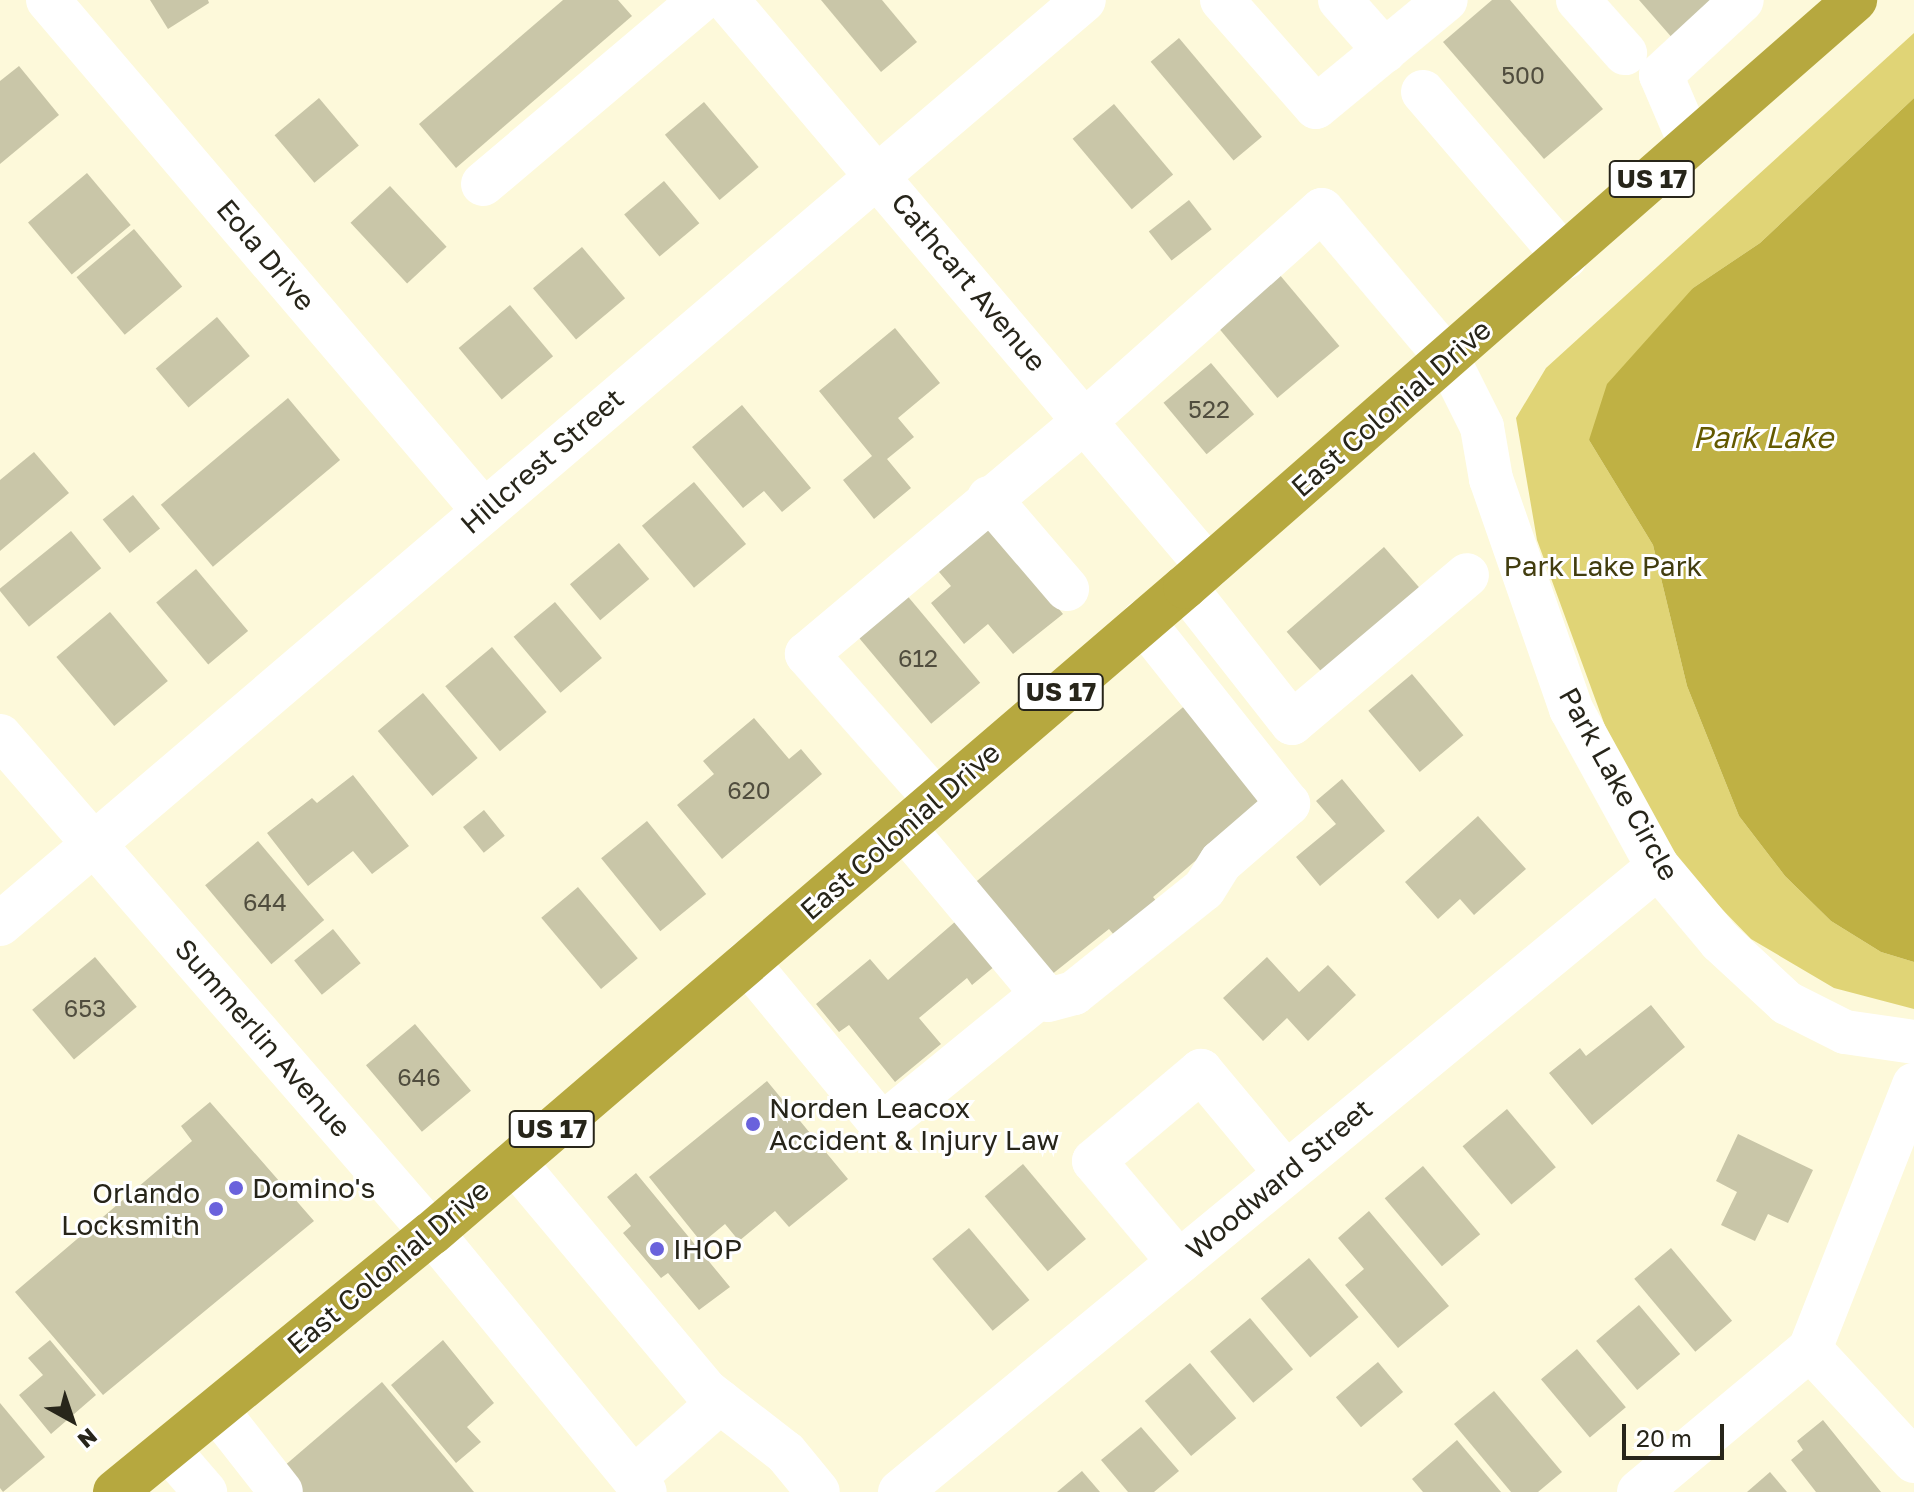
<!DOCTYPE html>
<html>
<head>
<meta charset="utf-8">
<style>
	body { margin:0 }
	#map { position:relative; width:1914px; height:1492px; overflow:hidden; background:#fdf9da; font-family:"Golos Text",sans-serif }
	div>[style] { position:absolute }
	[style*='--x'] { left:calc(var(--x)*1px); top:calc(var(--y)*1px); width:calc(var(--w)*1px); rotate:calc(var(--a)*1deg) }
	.green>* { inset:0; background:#e0d476 }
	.water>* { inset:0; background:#bfb144 }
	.building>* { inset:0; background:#c9c6a8; transform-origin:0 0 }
	.minor>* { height:44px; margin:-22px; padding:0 22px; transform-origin:22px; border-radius:22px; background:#fff }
	.highway>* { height:44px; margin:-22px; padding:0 22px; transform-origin:22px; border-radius:22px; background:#b6a83f }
	.dots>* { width:22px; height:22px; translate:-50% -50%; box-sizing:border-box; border:4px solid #fff; border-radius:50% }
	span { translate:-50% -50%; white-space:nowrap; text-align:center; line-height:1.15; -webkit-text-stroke:6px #fff; paint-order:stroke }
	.number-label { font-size:24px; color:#504d3e }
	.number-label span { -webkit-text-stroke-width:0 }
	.shield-label span { padding:2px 6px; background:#fff; border:2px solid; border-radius:6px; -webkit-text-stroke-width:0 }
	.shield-label { font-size:26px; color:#27251a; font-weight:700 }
	.street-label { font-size:28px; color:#27251a }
	.park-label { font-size:28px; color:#423d0f }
	.poi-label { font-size:28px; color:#27251a }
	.left { translate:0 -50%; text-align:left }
	.right { translate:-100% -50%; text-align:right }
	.water-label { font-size:30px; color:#635901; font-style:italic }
	.north { position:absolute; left:32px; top:1380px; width:80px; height:80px; -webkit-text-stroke:6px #fff; paint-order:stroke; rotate:140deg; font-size:22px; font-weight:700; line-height:32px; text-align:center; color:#27251a }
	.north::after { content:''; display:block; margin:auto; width:28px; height:36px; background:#27251a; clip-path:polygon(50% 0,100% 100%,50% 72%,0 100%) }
	.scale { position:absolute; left:1622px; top:1424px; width:102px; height:36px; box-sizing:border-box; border:4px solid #27251a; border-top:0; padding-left:10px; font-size:24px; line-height:28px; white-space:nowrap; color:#27251a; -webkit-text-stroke:6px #fff; paint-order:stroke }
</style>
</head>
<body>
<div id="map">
	<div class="green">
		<i style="clip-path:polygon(1914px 33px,1914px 98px,1760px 243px,1693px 288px,1589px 440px,1653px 545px,1687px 686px,1739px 816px,1785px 876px,1831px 921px,1881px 952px,1914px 962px,1914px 1009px,1834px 988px,1751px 939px,1683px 869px,1608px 734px,1537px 540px,1516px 418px,1546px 368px)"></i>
	</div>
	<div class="water">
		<i style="clip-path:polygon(1914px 98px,1914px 962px,1881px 952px,1831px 921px,1785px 876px,1739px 816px,1687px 686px,1653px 545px,1589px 440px,1607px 384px,1693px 288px,1760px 243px)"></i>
	</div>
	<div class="building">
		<i style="clip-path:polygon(150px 0,208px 0,209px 3px,168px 29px)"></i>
		<i style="clip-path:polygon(563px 0,618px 0,632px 16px,456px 168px,419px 124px)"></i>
		<i style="clip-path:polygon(821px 0,882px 0,917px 42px,881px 72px)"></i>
		<i style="clip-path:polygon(1492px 0,1510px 0,1603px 109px,1544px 159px,1443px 42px)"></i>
		<i style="clip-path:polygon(1639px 0,1721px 0,1674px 40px)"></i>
		<i style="left:1179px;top:38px;width:129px;height:37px;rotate:50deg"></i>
		<i style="clip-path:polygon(19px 66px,59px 115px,0 164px,0 81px)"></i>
		<i style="left:319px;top:98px;width:62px;height:58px;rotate:50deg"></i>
		<i style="left:704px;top:102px;width:85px;height:51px;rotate:50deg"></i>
		<i style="left:1114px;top:104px;width:92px;height:54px;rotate:50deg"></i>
		<i style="left:87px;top:173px;width:68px;height:77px;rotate:50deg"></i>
		<i style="left:664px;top:181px;width:55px;height:52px;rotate:50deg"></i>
		<i style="left:390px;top:186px;width:83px;height:54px;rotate:47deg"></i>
		<i style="left:1189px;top:200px;width:37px;height:51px;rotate:52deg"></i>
		<i style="left:134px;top:229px;width:75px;height:75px;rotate:50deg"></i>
		<i style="left:582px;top:247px;width:67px;height:64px;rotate:50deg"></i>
		<i style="left:1279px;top:274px;width:94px;height:81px;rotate:50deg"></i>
		<i style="left:510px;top:305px;width:67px;height:67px;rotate:50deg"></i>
		<i style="left:217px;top:317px;width:51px;height:80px;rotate:50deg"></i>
		<i style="clip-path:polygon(895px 328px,940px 383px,898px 418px,914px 437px,887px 459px,911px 488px,874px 519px,843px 480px,872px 456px,819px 391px)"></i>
		<i style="left:1211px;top:363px;width:67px;height:62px;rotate:50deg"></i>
		<i style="left:288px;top:398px;width:81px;height:166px;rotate:50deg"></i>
		<i style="clip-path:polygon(742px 405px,811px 488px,782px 512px,764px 491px,743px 508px,692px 447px)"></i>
		<i style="clip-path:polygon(34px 452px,69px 493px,0 551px,0 480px)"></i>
		<i style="left:694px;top:482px;width:81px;height:68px;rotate:50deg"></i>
		<i style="left:133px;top:495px;width:43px;height:39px;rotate:51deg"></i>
		<i style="clip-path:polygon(988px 522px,1063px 614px,1013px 654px,988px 624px,964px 644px,931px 603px,951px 586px,934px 566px)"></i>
		<i style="left:71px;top:531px;width:48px;height:93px;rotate:51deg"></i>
		<i style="left:619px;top:543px;width:47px;height:64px;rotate:50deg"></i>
		<i style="left:1384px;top:547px;width:65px;height:129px;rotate:49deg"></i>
		<i style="left:196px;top:569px;width:81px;height:52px;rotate:50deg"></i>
		<i style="left:905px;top:593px;width:117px;height:64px;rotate:50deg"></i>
		<i style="left:555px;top:602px;width:73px;height:54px;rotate:50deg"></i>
		<i style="left:110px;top:612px;width:90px;height:70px;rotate:50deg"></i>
		<i style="left:492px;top:647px;width:85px;height:61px;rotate:50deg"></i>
		<i style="left:1412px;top:674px;width:80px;height:57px;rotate:50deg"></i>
		<i style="left:423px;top:693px;width:85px;height:59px;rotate:50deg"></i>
		<i style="clip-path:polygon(1188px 703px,1269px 798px,1153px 897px,1161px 907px,1119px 941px,1109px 929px,1046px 979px,971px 886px)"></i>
		<i style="clip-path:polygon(754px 718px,789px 759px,801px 749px,822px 774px,722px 859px,677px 805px,714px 774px,703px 761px)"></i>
		<i style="clip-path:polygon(353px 775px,409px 846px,372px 874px,353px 851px,308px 886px,267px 833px,312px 798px,317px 803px)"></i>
		<i style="clip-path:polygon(1342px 779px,1385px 831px,1320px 886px,1296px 857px,1336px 824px,1316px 801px)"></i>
		<i style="left:484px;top:810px;width:33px;height:27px;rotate:51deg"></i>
		<i style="clip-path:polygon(1478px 816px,1526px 869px,1474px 915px,1460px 899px,1438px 919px,1405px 882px)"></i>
		<i style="left:647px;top:821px;width:94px;height:59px;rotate:51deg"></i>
		<i style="left:258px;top:841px;width:103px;height:69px;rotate:50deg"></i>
		<i style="left:578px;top:887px;width:93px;height:48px;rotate:50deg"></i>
		<i style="clip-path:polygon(956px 921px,995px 966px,972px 985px,967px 978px,919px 1018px,941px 1044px,895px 1082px,849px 1025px,839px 1032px,816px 1004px,870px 959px,888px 980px)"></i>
		<i style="left:333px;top:929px;width:44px;height:50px;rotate:51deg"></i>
		<i style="left:95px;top:957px;width:65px;height:82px;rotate:50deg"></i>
		<i style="clip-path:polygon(1267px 957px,1299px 992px,1328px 965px,1356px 995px,1308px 1041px,1287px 1018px,1263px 1041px,1223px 998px)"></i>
		<i style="clip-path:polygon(1651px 1005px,1685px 1047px,1592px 1125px,1549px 1073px,1580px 1048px,1586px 1056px)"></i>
		<i style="left:415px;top:1024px;width:87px;height:64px;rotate:50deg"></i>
		<i style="clip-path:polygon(767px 1081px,848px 1179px,789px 1227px,775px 1211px,739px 1241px,725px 1224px,702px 1243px,649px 1177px)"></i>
		<i style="clip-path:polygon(210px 1102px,314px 1221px,103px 1395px,15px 1292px,192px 1141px,181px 1126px)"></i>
		<i style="left:1507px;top:1109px;width:76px;height:58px;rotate:50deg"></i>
		<i style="clip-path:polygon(1738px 1134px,1813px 1170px,1788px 1223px,1768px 1214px,1755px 1241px,1721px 1225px,1737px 1192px,1716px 1181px)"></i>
		<i style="left:1023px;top:1164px;width:98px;height:50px;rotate:50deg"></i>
		<i style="left:1423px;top:1166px;width:89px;height:50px;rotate:50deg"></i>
		<i style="clip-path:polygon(636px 1173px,730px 1287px,699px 1310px,668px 1273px,661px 1278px,623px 1233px,631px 1226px,607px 1197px)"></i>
		<i style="clip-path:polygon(1369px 1211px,1449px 1306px,1398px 1348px,1345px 1285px,1364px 1269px,1338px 1238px)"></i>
		<i style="left:969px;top:1228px;width:94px;height:48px;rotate:50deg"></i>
		<i style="left:1671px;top:1248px;width:95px;height:48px;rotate:50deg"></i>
		<i style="left:1309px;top:1258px;width:77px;height:63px;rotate:50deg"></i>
		<i style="left:1639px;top:1305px;width:64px;height:56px;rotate:50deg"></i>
		<i style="left:1250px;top:1318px;width:67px;height:52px;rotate:50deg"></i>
		<i style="clip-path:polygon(50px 1340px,96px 1395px,51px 1434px,19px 1395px,43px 1375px,28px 1358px)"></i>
		<i style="clip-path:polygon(443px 1340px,494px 1403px,467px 1427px,481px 1442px,456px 1463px,391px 1385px)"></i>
		<i style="left:1577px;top:1349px;width:76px;height:47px;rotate:50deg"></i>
		<i style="left:1378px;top:1362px;width:39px;height:55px;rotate:50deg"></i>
		<i style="left:1190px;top:1363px;width:72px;height:59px;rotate:50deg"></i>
		<i style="clip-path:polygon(382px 1382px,474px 1492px,291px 1492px,276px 1473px)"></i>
		<i style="clip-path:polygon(1494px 1391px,1562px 1472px,1538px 1492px,1511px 1492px,1454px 1424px)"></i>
		<i style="clip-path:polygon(0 1403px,45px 1457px,3px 1492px,0 1488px)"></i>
		<i style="clip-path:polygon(1823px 1420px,1881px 1492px,1816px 1492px,1791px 1460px,1803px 1450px,1797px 1441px)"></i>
		<i style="clip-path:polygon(1141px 1427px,1179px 1471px,1154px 1492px,1128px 1492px,1101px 1460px)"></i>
		<i style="clip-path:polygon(1457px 1440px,1501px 1492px,1423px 1492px,1412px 1479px)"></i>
		<i style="clip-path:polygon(1082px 1471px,1100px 1492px,1057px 1492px)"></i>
		<i style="clip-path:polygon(1770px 1472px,1787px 1492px,1747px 1492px)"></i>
	</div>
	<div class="minor">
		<i style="--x:48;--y:0;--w:672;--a:49.53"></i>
		<i style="--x:727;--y:0;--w:744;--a:49.69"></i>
		<i style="--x:1222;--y:0;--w:142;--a:48.7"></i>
		<i style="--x:1316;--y:107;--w:168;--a:-39.5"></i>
		<i style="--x:1340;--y:0;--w:68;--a:48.6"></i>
		<i style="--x:1578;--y:0;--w:71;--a:48.4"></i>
		<i style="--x:1423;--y:92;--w:218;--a:49.3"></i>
		<i style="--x:1691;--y:145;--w:76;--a:-113.2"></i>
		<i style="--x:1661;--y:75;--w:110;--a:-42.8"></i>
		<i style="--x:483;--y:184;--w:285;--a:-40.2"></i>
		<i style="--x:989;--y:498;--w:120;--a:49.4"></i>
		<i style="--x:1185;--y:587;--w:173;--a:51.8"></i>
		<i style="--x:1292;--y:723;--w:229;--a:-40.2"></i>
		<i style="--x:0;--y:736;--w:659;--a:49"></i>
		<i style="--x:432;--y:1233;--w:335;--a:50.6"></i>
		<i style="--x:936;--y:800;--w:195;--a:-131.5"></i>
		<i style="--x:807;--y:654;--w:363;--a:-40"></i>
		<i style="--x:1085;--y:421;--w:317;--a:-41.7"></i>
		<i style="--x:1322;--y:210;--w:195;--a:49.8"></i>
		<i style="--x:1448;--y:359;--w:76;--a:63.4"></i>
		<i style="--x:1482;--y:427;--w:53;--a:80.2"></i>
		<i style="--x:1491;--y:479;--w:244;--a:70.8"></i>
		<i style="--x:1571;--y:709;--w:180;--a:61.2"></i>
		<i style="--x:1658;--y:867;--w:97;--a:50"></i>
		<i style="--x:1720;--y:941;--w:91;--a:42.8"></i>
		<i style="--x:1787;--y:1003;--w:65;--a:26.6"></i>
		<i style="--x:1845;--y:1032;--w:70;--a:8.2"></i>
		<i style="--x:904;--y:828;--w:224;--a:50.1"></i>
		<i style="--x:1048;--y:1000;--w:27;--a:-15"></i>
		<i style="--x:1074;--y:993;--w:166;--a:-38.7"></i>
		<i style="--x:1204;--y:889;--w:32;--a:-58"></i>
		<i style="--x:1221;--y:862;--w:89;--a:-40.9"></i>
		<i style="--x:1288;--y:804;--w:233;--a:-128.5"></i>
		<i style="--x:0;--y:924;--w:1424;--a:-40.44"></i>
		<i style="--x:747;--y:962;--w:212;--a:50.4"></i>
		<i style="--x:882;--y:1125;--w:204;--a:-39.2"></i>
		<i style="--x:514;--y:1162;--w:299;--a:50"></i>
		<i style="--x:706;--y:1391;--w:101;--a:37.8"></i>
		<i style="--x:786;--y:1453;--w:50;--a:50.6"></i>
		<i style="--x:1179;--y:1262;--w:132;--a:-130.1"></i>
		<i style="--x:1094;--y:1161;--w:140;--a:-40.1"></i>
		<i style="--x:1201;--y:1071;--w:133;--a:50.2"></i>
		<i style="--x:1810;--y:1349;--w:153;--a:47.1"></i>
		<i style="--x:216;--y:1409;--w:105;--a:51.9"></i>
		<i style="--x:168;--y:1449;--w:57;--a:49.3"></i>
		<i style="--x:634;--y:1478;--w:115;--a:-41.5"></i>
		<i style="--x:900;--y:1492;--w:982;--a:-39.51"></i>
		<i style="--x:1639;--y:1492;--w:223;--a:-39.9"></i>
		<i style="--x:1810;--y:1349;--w:284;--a:-68.5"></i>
	</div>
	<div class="highway">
		<i style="--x:115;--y:1492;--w:409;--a:-39.3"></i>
		<i style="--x:432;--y:1233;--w:992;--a:-40.63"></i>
		<i style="--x:1185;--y:587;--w:891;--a:-41.22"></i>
	</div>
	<div class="dots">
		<i style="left:753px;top:1124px;background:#6a62dc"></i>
		<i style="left:236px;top:1188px;background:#6a62dc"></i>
		<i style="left:216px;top:1209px;background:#6a62dc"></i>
		<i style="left:657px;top:1249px;background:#6a62dc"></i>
	</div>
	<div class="number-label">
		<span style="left:1523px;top:75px">500</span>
		<span style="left:1209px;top:409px">522</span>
		<span style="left:918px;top:658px">612</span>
		<span style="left:749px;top:790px">620</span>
		<span style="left:265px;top:902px">644</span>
		<span style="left:85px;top:1008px">653</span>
		<span style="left:419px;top:1077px">646</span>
	</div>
	<div class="shield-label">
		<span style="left:1652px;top:179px">US 17</span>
		<span style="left:1061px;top:692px">US 17</span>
		<span style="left:552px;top:1129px">US 17</span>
	</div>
	<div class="street-label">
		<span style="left:266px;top:255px;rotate:50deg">Eola Drive</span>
		<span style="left:969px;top:282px;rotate:50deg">Cathcart Avenue</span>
		<span style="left:1391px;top:408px;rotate:-41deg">East Colonial Drive</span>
		<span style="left:542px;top:461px;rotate:-41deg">Hillcrest Street</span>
		<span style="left:1619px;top:784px;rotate:61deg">Park Lake Circle</span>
		<span style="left:900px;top:831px;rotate:-41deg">East Colonial Drive</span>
		<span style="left:263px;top:1038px;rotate:49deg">Summerlin Avenue</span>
		<span style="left:1279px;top:1179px;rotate:-40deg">Woodward Street</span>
		<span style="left:388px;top:1267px;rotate:-40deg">East Colonial Drive</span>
	</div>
	<div class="park-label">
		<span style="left:1603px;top:566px">Park Lake Park</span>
	</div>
	<div class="poi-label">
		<span class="left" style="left:769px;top:1124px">Norden Leacox<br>Accident &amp; Injury Law</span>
		<span class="left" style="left:252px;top:1188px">Domino's</span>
		<span class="right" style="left:200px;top:1209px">Orlando<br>Locksmith</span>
		<span class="left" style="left:673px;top:1249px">IHOP</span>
	</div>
	<div class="water-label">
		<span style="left:1763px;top:437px">Park Lake</span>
	</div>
	<div class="north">N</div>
	<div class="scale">20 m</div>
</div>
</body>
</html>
